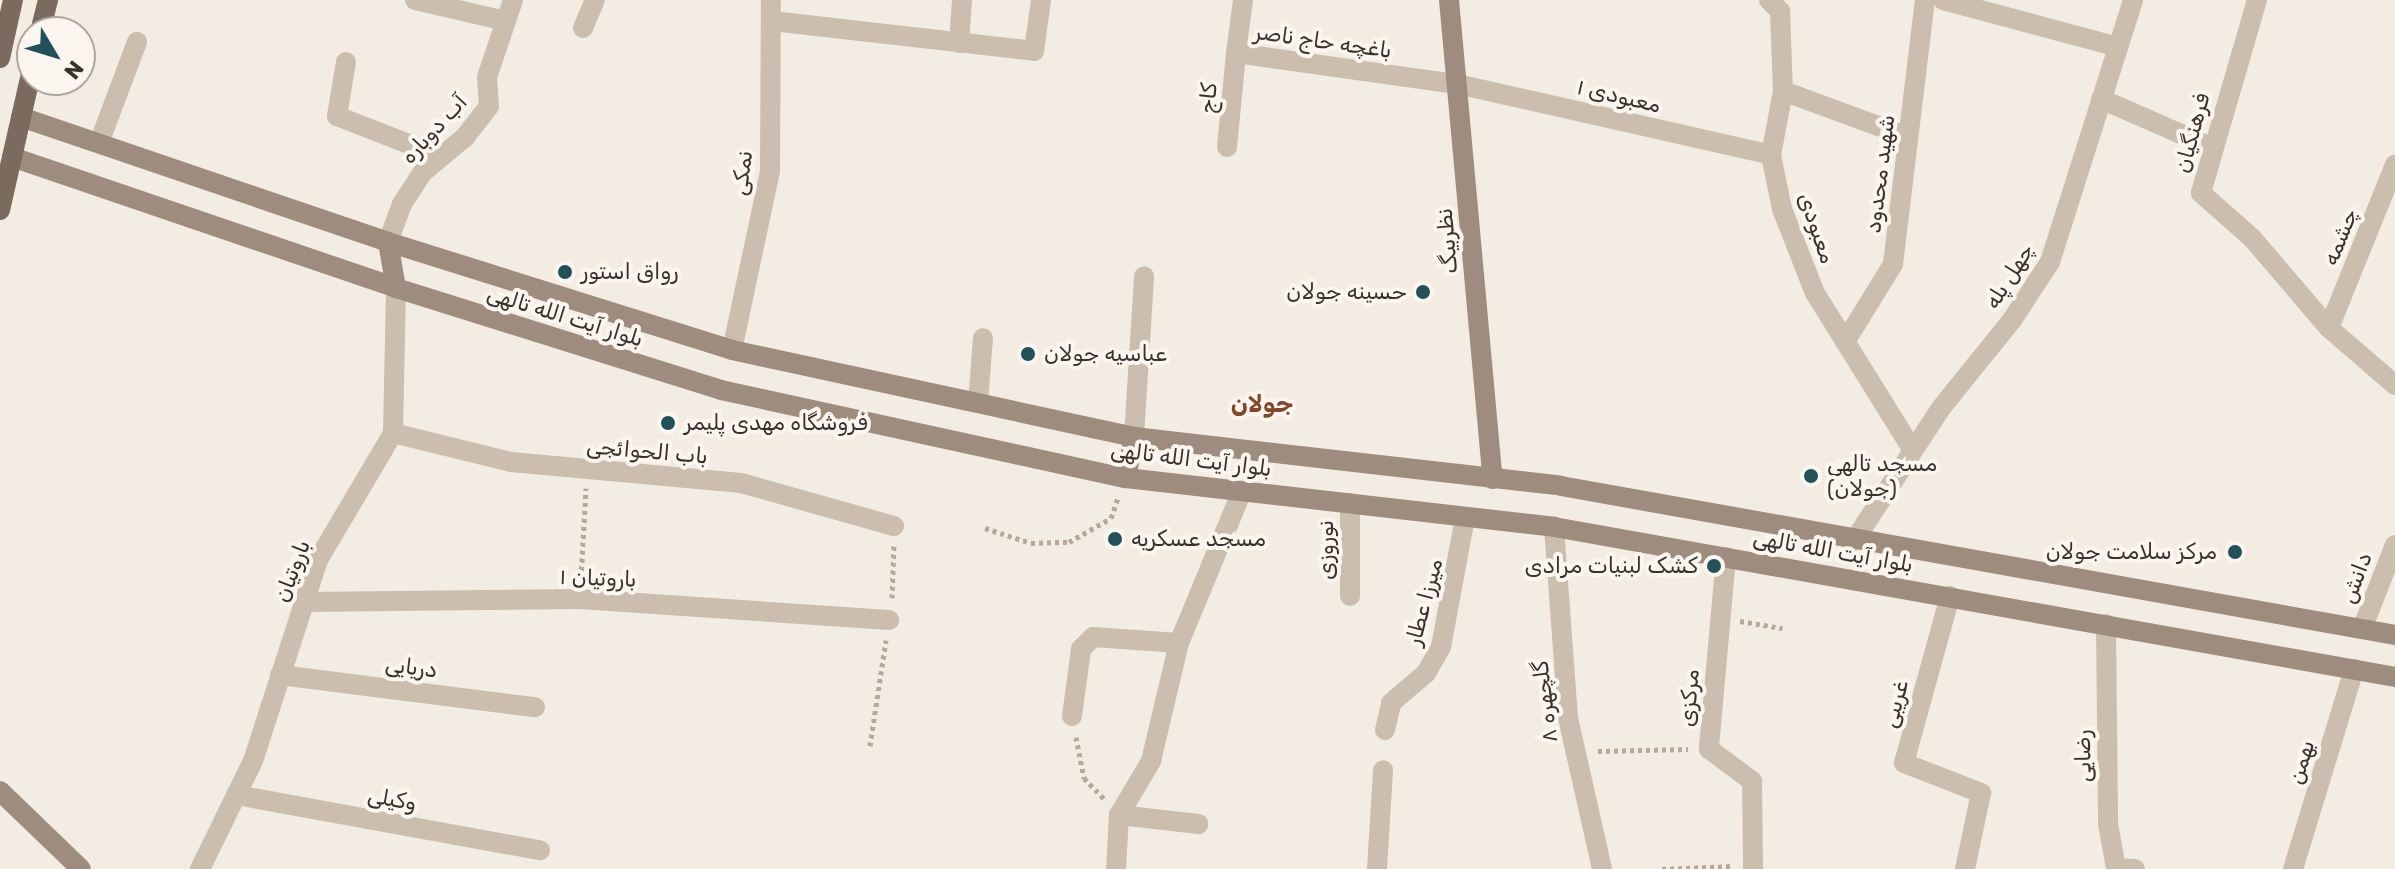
<!DOCTYPE html>
<html>
<head>
<meta charset="utf-8">
<style>
	body { margin:0 }
	#map { position:relative; width:2395px; height:869px; overflow:hidden; background:#f3ece2; font-family:Rubik,"Noto Naskh Arabic",sans-serif }
	div>[style] { position:absolute }
	[style*='--x'] { left:calc(var(--x)*1px); top:calc(var(--y)*1px); width:calc(var(--w)*1px); rotate:calc(var(--a)*1deg) }
	.path>* { height:5px; margin-top:-2.5px; transform-origin:0; background:repeating-linear-gradient(90deg,#b7a898 0 4px,transparent 0 8px) }
	.street>* { height:20px; margin:-10px; padding:0 10px; transform-origin:10px; border-radius:10px; background:#cbbeae }
	.secondary>* { height:20px; margin:-10px; padding:0 10px; transform-origin:10px; border-radius:10px; background:#9e8d7f }
	.primary>* { height:20px; margin:-10px; padding:0 10px; transform-origin:10px; border-radius:10px; background:#7b6a5e }
	.dots>* { width:22px; height:22px; translate:-50% -50%; box-sizing:border-box; border:4px solid #faf6ef; border-radius:50% }
	span { translate:-50% -50%; white-space:nowrap; text-align:center; line-height:1.15; -webkit-text-stroke:8px #faf6ef; paint-order:stroke }
	.street-label { font-size:22px; color:#3a312c }
	.poi-label { font-size:22px; color:#3a312c }
	.left { translate:0 -50%; text-align:left }
	.right { translate:-100% -50%; text-align:right }
	.neighbourhood-label { font-size:24px; color:#854729; font-weight:700 }
	.north { position:absolute; left:16px; top:16px; width:80px; height:80px; box-sizing:border-box; background:#faf6ef; border:2px solid #ada7a1; border-radius:50%; rotate:128deg; font-size:22px; font-weight:700; line-height:32px; text-align:center; color:#3a312c }
	.north::after { content:''; display:block; margin:auto; width:28px; height:36px; background:#23515a; clip-path:polygon(50% 0,100% 100%,50% 72%,0 100%) }
</style>
</head>
<body>
<div id="map">
	<div class="path">
		<i style="--x:985;--y:528;--w:48;--a:18.1"></i>
		<i style="--x:1031;--y:543;--w:38;--a:-2"></i>
		<i style="--x:1069;--y:542;--w:48;--a:-29.7"></i>
		<i style="--x:1111;--y:518;--w:21;--a:-71"></i>
		<i style="--x:581;--y:578;--w:90;--a:-86.8"></i>
		<i style="--x:892;--y:598;--w:54;--a:-87.9"></i>
		<i style="--x:1740;--y:621;--w:43;--a:9.5"></i>
		<i style="--x:1076;--y:737;--w:42;--a:79"></i>
		<i style="--x:1084;--y:778;--w:32;--a:46"></i>
		<i style="--x:870;--y:746;--w:107;--a:-81.4"></i>
		<i style="--x:1598;--y:751;--w:90;--a:-1.3"></i>
		<i style="--x:1662;--y:869;--w:70;--a:-2.5"></i>
	</div>
	<div class="street">
		<i style="--x:415;--y:0;--w:92;--a:13.1"></i>
		<i style="--x:1243;--y:0;--w:53;--a:97.5"></i>
		<i style="--x:1236;--y:53;--w:223;--a:8"></i>
		<i style="--x:1457;--y:84;--w:322;--a:12.7"></i>
		<i style="--x:1769;--y:0;--w:16;--a:45"></i>
		<i style="--x:1780;--y:11;--w:80;--a:87.9"></i>
		<i style="--x:1783;--y:91;--w:65;--a:100.6"></i>
		<i style="--x:1771;--y:155;--w:55;--a:78.5"></i>
		<i style="--x:1782;--y:209;--w:90;--a:68.6"></i>
		<i style="--x:1815;--y:293;--w:184;--a:58.1"></i>
		<i style="--x:1943;--y:0;--w:181;--a:15"></i>
		<i style="--x:2257;--y:0;--w:201;--a:106.2"></i>
		<i style="--x:2201;--y:193;--w:68;--a:41.4"></i>
		<i style="--x:2252;--y:238;--w:118;--a:49.5"></i>
		<i style="--x:2329;--y:328;--w:87;--a:40.8"></i>
		<i style="--x:772;--y:21;--w:264;--a:6.5"></i>
		<i style="--x:1034;--y:51;--w:51;--a:-82.2"></i>
		<i style="--x:583;--y:28;--w:30;--a:-67"></i>
		<i style="--x:959;--y:43;--w:43;--a:-86"></i>
		<i style="--x:346;--y:62;--w:55;--a:99.5"></i>
		<i style="--x:337;--y:116;--w:107;--a:21.3"></i>
		<i style="--x:1783;--y:91;--w:133;--a:20.2"></i>
		<i style="--x:2101;--y:99;--w:120;--a:23.6"></i>
		<i style="--x:99;--y:143;--w:108;--a:-69.4"></i>
		<i style="--x:1227;--y:147;--w:94;--a:-84.5"></i>
		<i style="--x:388;--y:242;--w:40;--a:-69.8"></i>
		<i style="--x:402;--y:204;--w:38;--a:-57"></i>
		<i style="--x:423;--y:172;--w:55;--a:-39.8"></i>
		<i style="--x:465;--y:137;--w:39;--a:-52"></i>
		<i style="--x:489;--y:106;--w:29;--a:-94"></i>
		<i style="--x:487;--y:77;--w:81;--a:-71.3"></i>
		<i style="--x:2329;--y:328;--w:176;--a:-68"></i>
		<i style="--x:1845;--y:342;--w:92;--a:-58.4"></i>
		<i style="--x:1893;--y:264;--w:266;--a:-83.1"></i>
		<i style="--x:732;--y:350;--w:183;--a:-78"></i>
		<i style="--x:770;--y:171;--w:171;--a:-89.7"></i>
		<i style="--x:978;--y:403;--w:65;--a:-85.6"></i>
		<i style="--x:393;--y:433;--w:122;--a:13.8"></i>
		<i style="--x:511;--y:462;--w:231;--a:5.2"></i>
		<i style="--x:741;--y:483;--w:159;--a:15.7"></i>
		<i style="--x:1134;--y:437;--w:161;--a:-86.4"></i>
		<i style="--x:1350;--y:503;--w:93;--a:90"></i>
		<i style="--x:1554;--y:527;--w:192;--a:85.8"></i>
		<i style="--x:1568;--y:718;--w:155;--a:77.3"></i>
		<i style="--x:1854;--y:541;--w:159;--a:-56.8"></i>
		<i style="--x:1941;--y:408;--w:113;--a:-51.1"></i>
		<i style="--x:2012;--y:320;--w:69;--a:-56.8"></i>
		<i style="--x:2050;--y:262;--w:275;--a:-72.4"></i>
		<i style="--x:1726;--y:557;--w:193;--a:95.1"></i>
		<i style="--x:1709;--y:749;--w:54;--a:36.7"></i>
		<i style="--x:1752;--y:781;--w:88;--a:89.3"></i>
		<i style="--x:1950;--y:596;--w:173;--a:105.4"></i>
		<i style="--x:1904;--y:763;--w:83;--a:21.3"></i>
		<i style="--x:1981;--y:793;--w:78;--a:101.9"></i>
		<i style="--x:304;--y:602;--w:276;--a:-0.6"></i>
		<i style="--x:580;--y:599;--w:310;--a:3.9"></i>
		<i style="--x:2106;--y:624;--w:200;--a:89.4"></i>
		<i style="--x:2108;--y:824;--w:45;--a:79.7"></i>
		<i style="--x:2116;--y:868;--w:19;--a:3"></i>
		<i style="--x:2362;--y:629;--w:90;--a:-68.6"></i>
		<i style="--x:280;--y:675;--w:257;--a:7.2"></i>
		<i style="--x:1072;--y:716;--w:68;--a:-82.3"></i>
		<i style="--x:1081;--y:649;--w:17;--a:-45"></i>
		<i style="--x:1093;--y:637;--w:86;--a:4"></i>
		<i style="--x:1385;--y:730;--w:28;--a:-77"></i>
		<i style="--x:1391;--y:703;--w:46;--a:-40.6"></i>
		<i style="--x:1426;--y:673;--w:30;--a:-60"></i>
		<i style="--x:1441;--y:647;--w:132;--a:-79.5"></i>
		<i style="--x:236;--y:795;--w:309;--a:10.3"></i>
		<i style="--x:1119;--y:815;--w:80;--a:6.5"></i>
		<i style="--x:200;--y:869;--w:120;--a:-63.9"></i>
		<i style="--x:253;--y:761;--w:211;--a:-72.1"></i>
		<i style="--x:318;--y:560;--w:147;--a:-59.4"></i>
		<i style="--x:393;--y:433;--w:145;--a:-88.8"></i>
		<i style="--x:1116;--y:869;--w:54;--a:-86.8"></i>
		<i style="--x:1119;--y:815;--w:63;--a:-59.3"></i>
		<i style="--x:1151;--y:761;--w:121;--a:-76.7"></i>
		<i style="--x:1179;--y:643;--w:165;--a:-67.5"></i>
		<i style="--x:1377;--y:869;--w:99;--a:-86.5"></i>
		<i style="--x:2293;--y:869;--w:209;--a:-73"></i>
	</div>
	<div class="secondary">
		<i style="--x:1449;--y:0;--w:481;--a:84.8"></i>
		<i style="--x:21;--y:117;--w:388;--a:18.8"></i>
		<i style="--x:388;--y:242;--w:361;--a:17.4"></i>
		<i style="--x:732;--y:350;--w:411;--a:12.2"></i>
		<i style="--x:1134;--y:437;--w:430;--a:6.5"></i>
		<i style="--x:1561;--y:486;--w:847;--a:10.13"></i>
		<i style="--x:12;--y:157;--w:406;--a:18.8"></i>
		<i style="--x:396;--y:288;--w:341;--a:17.4"></i>
		<i style="--x:721;--y:390;--w:414;--a:12.3"></i>
		<i style="--x:1126;--y:478;--w:431;--a:6.5"></i>
		<i style="--x:1554;--y:527;--w:854;--a:10.11"></i>
		<i style="--x:388;--y:242;--w:47;--a:80.1"></i>
		<i style="--x:1126;--y:478;--w:42;--a:-79"></i>
		<i style="--x:0;--y:791;--w:112;--a:43.9"></i>
	</div>
	<div class="primary">
		<i style="--x:40;--y:32;--w:33;--a:-76"></i>
		<i style="--x:0;--y:58;--w:59;--a:-77.4"></i>
		<i style="--x:0;--y:210;--w:145;--a:-77.2"></i>
	</div>
	<div class="dots">
		<i style="left:565px;top:272px;background:#23515a"></i>
		<i style="left:1423px;top:292px;background:#23515a"></i>
		<i style="left:1028px;top:354px;background:#23515a"></i>
		<i style="left:668px;top:423px;background:#23515a"></i>
		<i style="left:1811px;top:476px;background:#23515a"></i>
		<i style="left:1115px;top:539px;background:#23515a"></i>
		<i style="left:2235px;top:552px;background:#23515a"></i>
		<i style="left:1714px;top:566px;background:#23515a"></i>
	</div>
	<div class="street-label">
		<span style="left:1323px;top:41px;rotate:8deg">باغچه حاج ناصر</span>
		<span style="left:1619px;top:96px;rotate:13deg">معبودی ۱</span>
		<span style="left:1208px;top:98px;rotate:-84deg">کاج</span>
		<span style="left:434px;top:129px;rotate:-47deg">آب دوباره</span>
		<span style="left:2192px;top:133px;rotate:-75deg">فرهنگیان</span>
		<span style="left:742px;top:173px;rotate:-82deg">نمکی</span>
		<span style="left:1880px;top:174px;rotate:-83deg">شهید محدود</span>
		<span style="left:1817px;top:228px;rotate:71deg">معبودی</span>
		<span style="left:2340px;top:237px;rotate:-68deg">چشمه</span>
		<span style="left:1447px;top:241px;rotate:-95deg">نظربیگ</span>
		<span style="left:2009px;top:276px;rotate:-58deg">چهل پله</span>
		<span style="left:565px;top:316px;rotate:17deg">بلوار آیت الله تالهی</span>
		<span style="left:647px;top:451px;rotate:5deg">باب الحوائجی</span>
		<span style="left:1191px;top:459px;rotate:7deg">بلوار آیت الله تالهی</span>
		<span style="left:1326px;top:550px;rotate:-90deg">نوروزی</span>
		<span style="left:1833px;top:551px;rotate:10deg">بلوار آیت الله تالهی</span>
		<span style="left:292px;top:571px;rotate:-69deg">باروتیان</span>
		<span style="left:598px;top:578px;rotate:2deg">۱ باروتیان</span>
		<span style="left:2356px;top:578px;rotate:-69deg">دانش</span>
		<span style="left:1424px;top:602px;rotate:-75deg">میرزا عطار</span>
		<span style="left:411px;top:667px;rotate:7deg">دریایی</span>
		<span style="left:1689px;top:698px;rotate:-85deg">مرکزی</span>
		<span style="left:1545px;top:702px;rotate:-97deg">گلچهره ۸</span>
		<span style="left:1895px;top:704px;rotate:-75deg">غریبی</span>
		<span style="left:2083px;top:756px;rotate:-91deg">رضایی</span>
		<span style="left:2301px;top:762px;rotate:-73deg">بهمن</span>
		<span style="left:392px;top:799px;rotate:10deg">وکیلی</span>
	</div>
	<div class="poi-label">
		<span class="left" style="left:581px;top:272px">رواق استور</span>
		<span class="right" style="left:1407px;top:292px">حسینه جولان</span>
		<span class="left" style="left:1044px;top:354px">عباسیه جولان</span>
		<span class="left" style="left:684px;top:423px">فروشگاه مهدی پلیمر</span>
		<span class="left" style="left:1827px;top:476px">مسجد تالهی<br>(جولان)</span>
		<span class="left" style="left:1131px;top:539px">مسجد عسکریه</span>
		<span class="right" style="left:2217px;top:552px">مرکز سلامت جولان</span>
		<span class="right" style="left:1698px;top:566px">کشک لبنیات مرادی</span>
	</div>
	<div class="neighbourhood-label">
		<span style="left:1262px;top:405px">جولان</span>
	</div>
	<div class="north">N</div>
</div>
</body>
</html>
